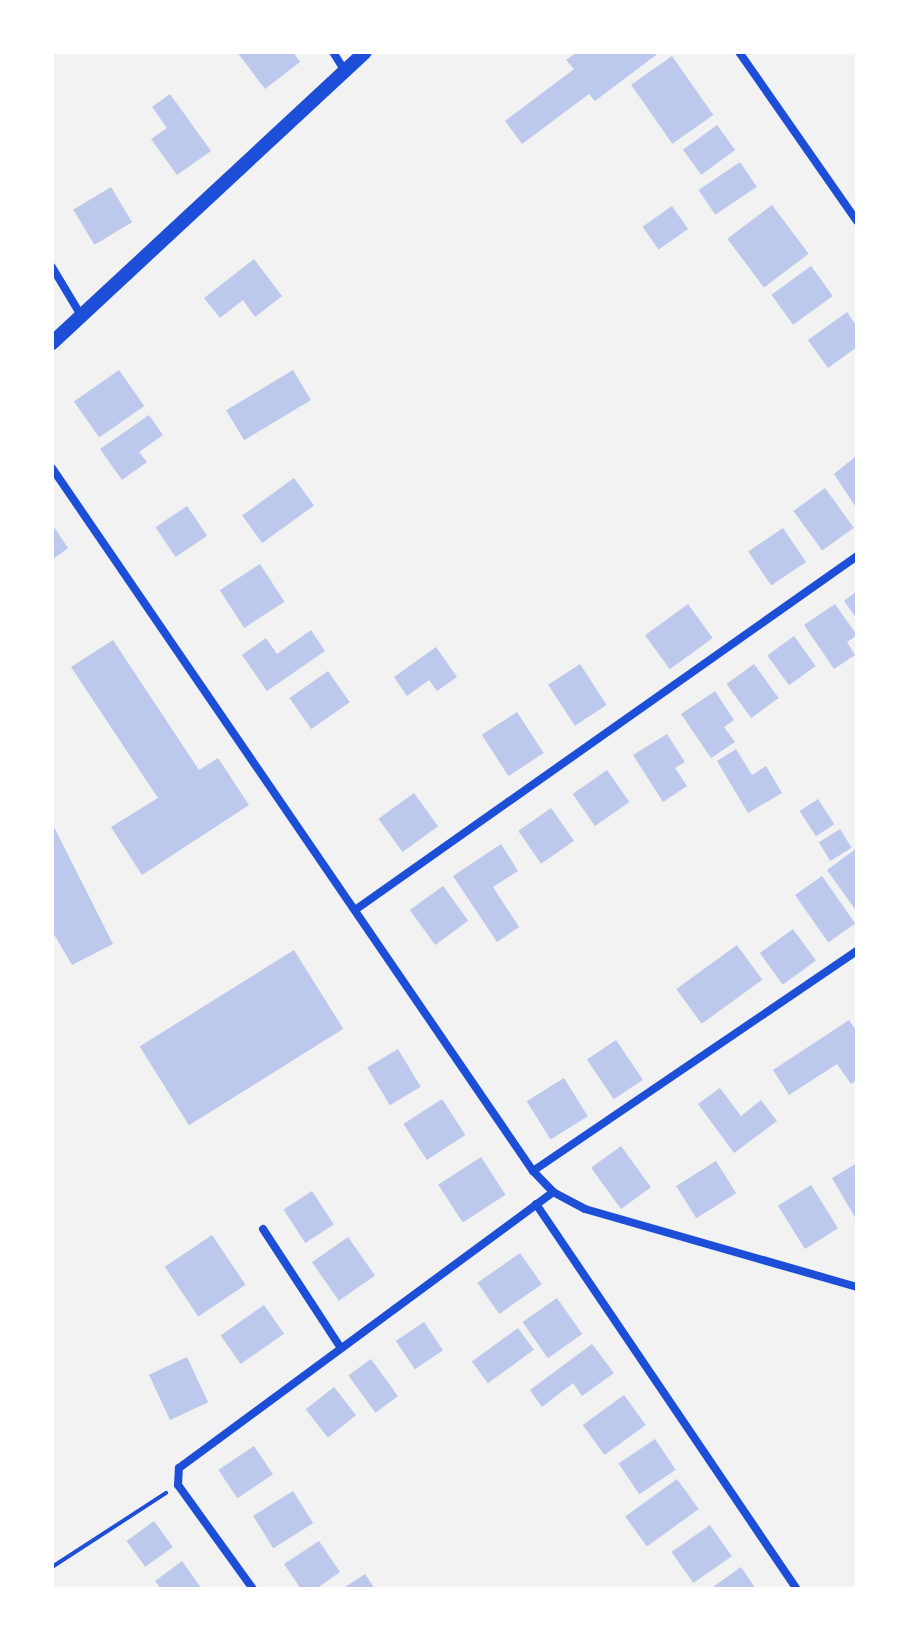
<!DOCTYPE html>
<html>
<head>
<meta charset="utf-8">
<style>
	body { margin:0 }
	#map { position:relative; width:909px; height:1641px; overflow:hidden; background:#f2f2f2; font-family:"IBM Plex Serif",serif }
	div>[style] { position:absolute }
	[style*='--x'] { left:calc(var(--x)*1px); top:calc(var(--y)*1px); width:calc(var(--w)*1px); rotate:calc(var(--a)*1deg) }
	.building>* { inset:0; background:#bdc9ec; transform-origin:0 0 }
	.path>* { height:4px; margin:-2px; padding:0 2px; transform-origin:2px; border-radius:2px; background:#1d4ed8 }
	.minor>* { height:8px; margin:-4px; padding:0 4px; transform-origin:4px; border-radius:4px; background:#1d4ed8 }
	.secondary>* { height:14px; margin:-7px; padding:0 7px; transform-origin:7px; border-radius:7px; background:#1d4ed8 }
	span { translate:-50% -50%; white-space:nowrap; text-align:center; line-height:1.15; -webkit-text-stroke:8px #fff; paint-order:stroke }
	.frame { position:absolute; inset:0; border:54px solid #fff; pointer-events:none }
</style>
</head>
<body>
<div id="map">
	<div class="building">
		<i style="clip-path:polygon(237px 52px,293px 52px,300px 62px,265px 89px)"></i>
		<i style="clip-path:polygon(577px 52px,660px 52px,595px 101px,589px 94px,522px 144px,505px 121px,574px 69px,566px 60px)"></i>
		<i style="left:672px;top:56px;width:72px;height:50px;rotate:55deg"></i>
		<i style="clip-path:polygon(170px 94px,211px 151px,177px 175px,151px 139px,167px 128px,152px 107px)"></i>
		<i style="left:717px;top:125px;width:31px;height:42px;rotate:54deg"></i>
		<i style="left:740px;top:162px;width:30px;height:50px;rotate:56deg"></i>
		<i style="left:111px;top:187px;width:41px;height:44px;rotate:59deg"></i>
		<i style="left:772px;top:205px;width:61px;height:56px;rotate:53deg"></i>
		<i style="left:672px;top:206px;width:28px;height:36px;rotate:55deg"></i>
		<i style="clip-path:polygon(254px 259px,282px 296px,255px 317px,243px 300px,220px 318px,204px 298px)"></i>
		<i style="left:811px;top:266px;width:37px;height:49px;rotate:54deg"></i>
		<i style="clip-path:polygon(847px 312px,857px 327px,857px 347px,828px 368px,808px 340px)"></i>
		<i style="left:119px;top:370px;width:44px;height:55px;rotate:55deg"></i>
		<i style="left:293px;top:370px;width:35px;height:78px;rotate:59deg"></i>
		<i style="clip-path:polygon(149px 415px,163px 435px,139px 452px,147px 462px,122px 480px,100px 449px)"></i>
		<i style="clip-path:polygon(856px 456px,857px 458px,857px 509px,834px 474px)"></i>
		<i style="left:294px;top:478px;width:34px;height:64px;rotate:54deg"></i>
		<i style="left:825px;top:488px;width:49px;height:39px;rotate:54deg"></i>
		<i style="left:187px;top:506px;width:36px;height:38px;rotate:56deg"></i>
		<i style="clip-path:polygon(52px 524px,68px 548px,52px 560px)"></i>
		<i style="left:783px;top:528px;width:41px;height:42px;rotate:56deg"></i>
		<i style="left:260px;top:564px;width:45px;height:48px;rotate:57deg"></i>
		<i style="clip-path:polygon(857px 591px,857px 619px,844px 601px)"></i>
		<i style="left:688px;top:604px;width:42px;height:53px;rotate:54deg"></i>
		<i style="clip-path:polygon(835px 604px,857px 635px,847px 642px,855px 655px,834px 669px,804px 625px)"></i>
		<i style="clip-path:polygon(311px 630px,325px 651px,267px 691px,242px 655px,266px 638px,277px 654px)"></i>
		<i style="left:794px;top:636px;width:37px;height:33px;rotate:54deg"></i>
		<i style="clip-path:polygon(113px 640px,199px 770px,218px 758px,249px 805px,142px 875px,111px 827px,158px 798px,71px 667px)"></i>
		<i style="clip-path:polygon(436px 647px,457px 677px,437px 691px,429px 680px,407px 696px,394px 677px)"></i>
		<i style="left:580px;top:664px;width:49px;height:38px;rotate:57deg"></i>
		<i style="left:754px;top:664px;width:42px;height:34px;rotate:54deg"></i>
		<i style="left:328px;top:671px;width:38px;height:47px;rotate:55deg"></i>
		<i style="clip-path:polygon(715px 691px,734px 720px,724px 727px,735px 742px,711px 758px,681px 714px)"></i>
		<i style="left:517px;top:712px;width:49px;height:42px;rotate:57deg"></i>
		<i style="clip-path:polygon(667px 734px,685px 762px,675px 768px,687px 786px,663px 802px,633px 755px)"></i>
		<i style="clip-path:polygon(736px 749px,752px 775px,766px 766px,782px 793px,748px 813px,717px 761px)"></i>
		<i style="left:607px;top:770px;width:39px;height:42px;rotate:55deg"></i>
		<i style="left:414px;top:793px;width:41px;height:44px;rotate:54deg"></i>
		<i style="left:818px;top:799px;width:30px;height:22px;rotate:57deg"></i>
		<i style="left:551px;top:808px;width:40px;height:40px;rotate:55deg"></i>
		<i style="clip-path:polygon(52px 823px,113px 944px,72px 965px,52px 931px)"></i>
		<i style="left:840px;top:829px;width:22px;height:25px;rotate:58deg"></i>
		<i style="clip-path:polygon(501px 844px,518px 871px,493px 887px,519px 927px,497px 942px,453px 876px)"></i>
		<i style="clip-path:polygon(857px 848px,857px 912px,827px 870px)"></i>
		<i style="left:822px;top:876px;width:58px;height:33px;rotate:55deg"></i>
		<i style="left:443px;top:886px;width:43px;height:41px;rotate:54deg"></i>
		<i style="left:793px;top:929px;width:39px;height:41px;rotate:54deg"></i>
		<i style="left:737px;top:945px;width:43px;height:75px;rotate:54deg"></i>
		<i style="left:294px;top:950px;width:93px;height:182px;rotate:58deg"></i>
		<i style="clip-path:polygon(849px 1020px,857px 1032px,857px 1080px,851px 1084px,837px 1064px,789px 1095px,773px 1070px)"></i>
		<i style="left:616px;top:1040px;width:48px;height:35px;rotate:56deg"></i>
		<i style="left:398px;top:1049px;width:44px;height:36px;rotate:59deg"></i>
		<i style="left:564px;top:1078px;width:45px;height:44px;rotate:58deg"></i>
		<i style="clip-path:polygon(720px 1088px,741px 1116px,761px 1100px,777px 1121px,734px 1153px,698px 1104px)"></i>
		<i style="left:442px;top:1099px;width:43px;height:46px;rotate:57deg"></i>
		<i style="left:621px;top:1146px;width:51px;height:37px;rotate:54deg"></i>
		<i style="left:481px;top:1157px;width:45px;height:51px;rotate:57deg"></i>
		<i style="left:716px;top:1161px;width:38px;height:47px;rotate:58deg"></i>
		<i style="clip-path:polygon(857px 1163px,857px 1221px,832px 1178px)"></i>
		<i style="left:811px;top:1185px;width:51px;height:39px;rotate:58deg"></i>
		<i style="left:312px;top:1191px;width:40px;height:34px;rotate:57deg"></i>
		<i style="left:212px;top:1235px;width:60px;height:57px;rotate:56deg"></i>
		<i style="left:348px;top:1237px;width:47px;height:44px;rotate:55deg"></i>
		<i style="left:520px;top:1253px;width:38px;height:52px;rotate:55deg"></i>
		<i style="left:557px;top:1298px;width:44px;height:42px;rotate:55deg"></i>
		<i style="left:264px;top:1305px;width:35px;height:53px;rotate:55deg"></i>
		<i style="left:424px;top:1322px;width:34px;height:34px;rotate:56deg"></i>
		<i style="left:518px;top:1328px;width:27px;height:57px;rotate:54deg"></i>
		<i style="clip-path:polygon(592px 1344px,614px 1373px,582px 1396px,573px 1383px,542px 1407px,530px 1390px)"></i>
		<i style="left:187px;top:1357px;width:50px;height:42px;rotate:65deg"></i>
		<i style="left:371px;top:1359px;width:46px;height:28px;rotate:54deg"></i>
		<i style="left:334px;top:1387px;width:36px;height:36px;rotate:52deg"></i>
		<i style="left:624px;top:1395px;width:37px;height:51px;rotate:54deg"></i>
		<i style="left:655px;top:1439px;width:37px;height:44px;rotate:56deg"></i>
		<i style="left:254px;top:1446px;width:34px;height:43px;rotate:56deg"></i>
		<i style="left:677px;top:1479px;width:37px;height:64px;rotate:54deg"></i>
		<i style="left:293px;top:1491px;width:38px;height:47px;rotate:58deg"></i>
		<i style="left:154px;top:1521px;width:32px;height:34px;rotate:54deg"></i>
		<i style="left:710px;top:1525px;width:38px;height:47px;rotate:55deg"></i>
		<i style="clip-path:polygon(319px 1541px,340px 1572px,316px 1589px,301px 1589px,284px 1564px)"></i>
		<i style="clip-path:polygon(182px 1561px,202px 1589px,161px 1589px,155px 1581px)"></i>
		<i style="clip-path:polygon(741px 1567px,756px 1589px,710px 1589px)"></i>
		<i style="clip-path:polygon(365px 1574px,375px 1589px,342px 1589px)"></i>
	</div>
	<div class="path">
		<i style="--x:52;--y:1567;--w:136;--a:-33"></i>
	</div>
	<div class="minor">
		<i style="--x:333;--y:52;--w:22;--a:58"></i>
		<i style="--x:739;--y:52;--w:206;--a:55.1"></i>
		<i style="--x:52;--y:267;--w:58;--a:59"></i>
		<i style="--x:52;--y:468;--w:852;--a:55.62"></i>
		<i style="--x:533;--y:1171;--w:29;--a:46"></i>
		<i style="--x:553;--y:1192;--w:36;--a:28"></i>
		<i style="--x:585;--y:1209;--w:283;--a:16"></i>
		<i style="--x:355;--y:910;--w:614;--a:-35.19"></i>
		<i style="--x:533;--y:1171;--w:392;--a:-34.2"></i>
		<i style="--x:536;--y:1204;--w:465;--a:55.9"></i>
		<i style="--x:263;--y:1229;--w:142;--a:56.8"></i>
		<i style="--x:253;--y:1589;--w:128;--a:-125.8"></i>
		<i style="--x:178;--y:1485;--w:17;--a:-87"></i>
		<i style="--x:179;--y:1468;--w:465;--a:-36.4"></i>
	</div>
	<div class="secondary">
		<i style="--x:52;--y:343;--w:427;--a:-42.9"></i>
	</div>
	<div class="frame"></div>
</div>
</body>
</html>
